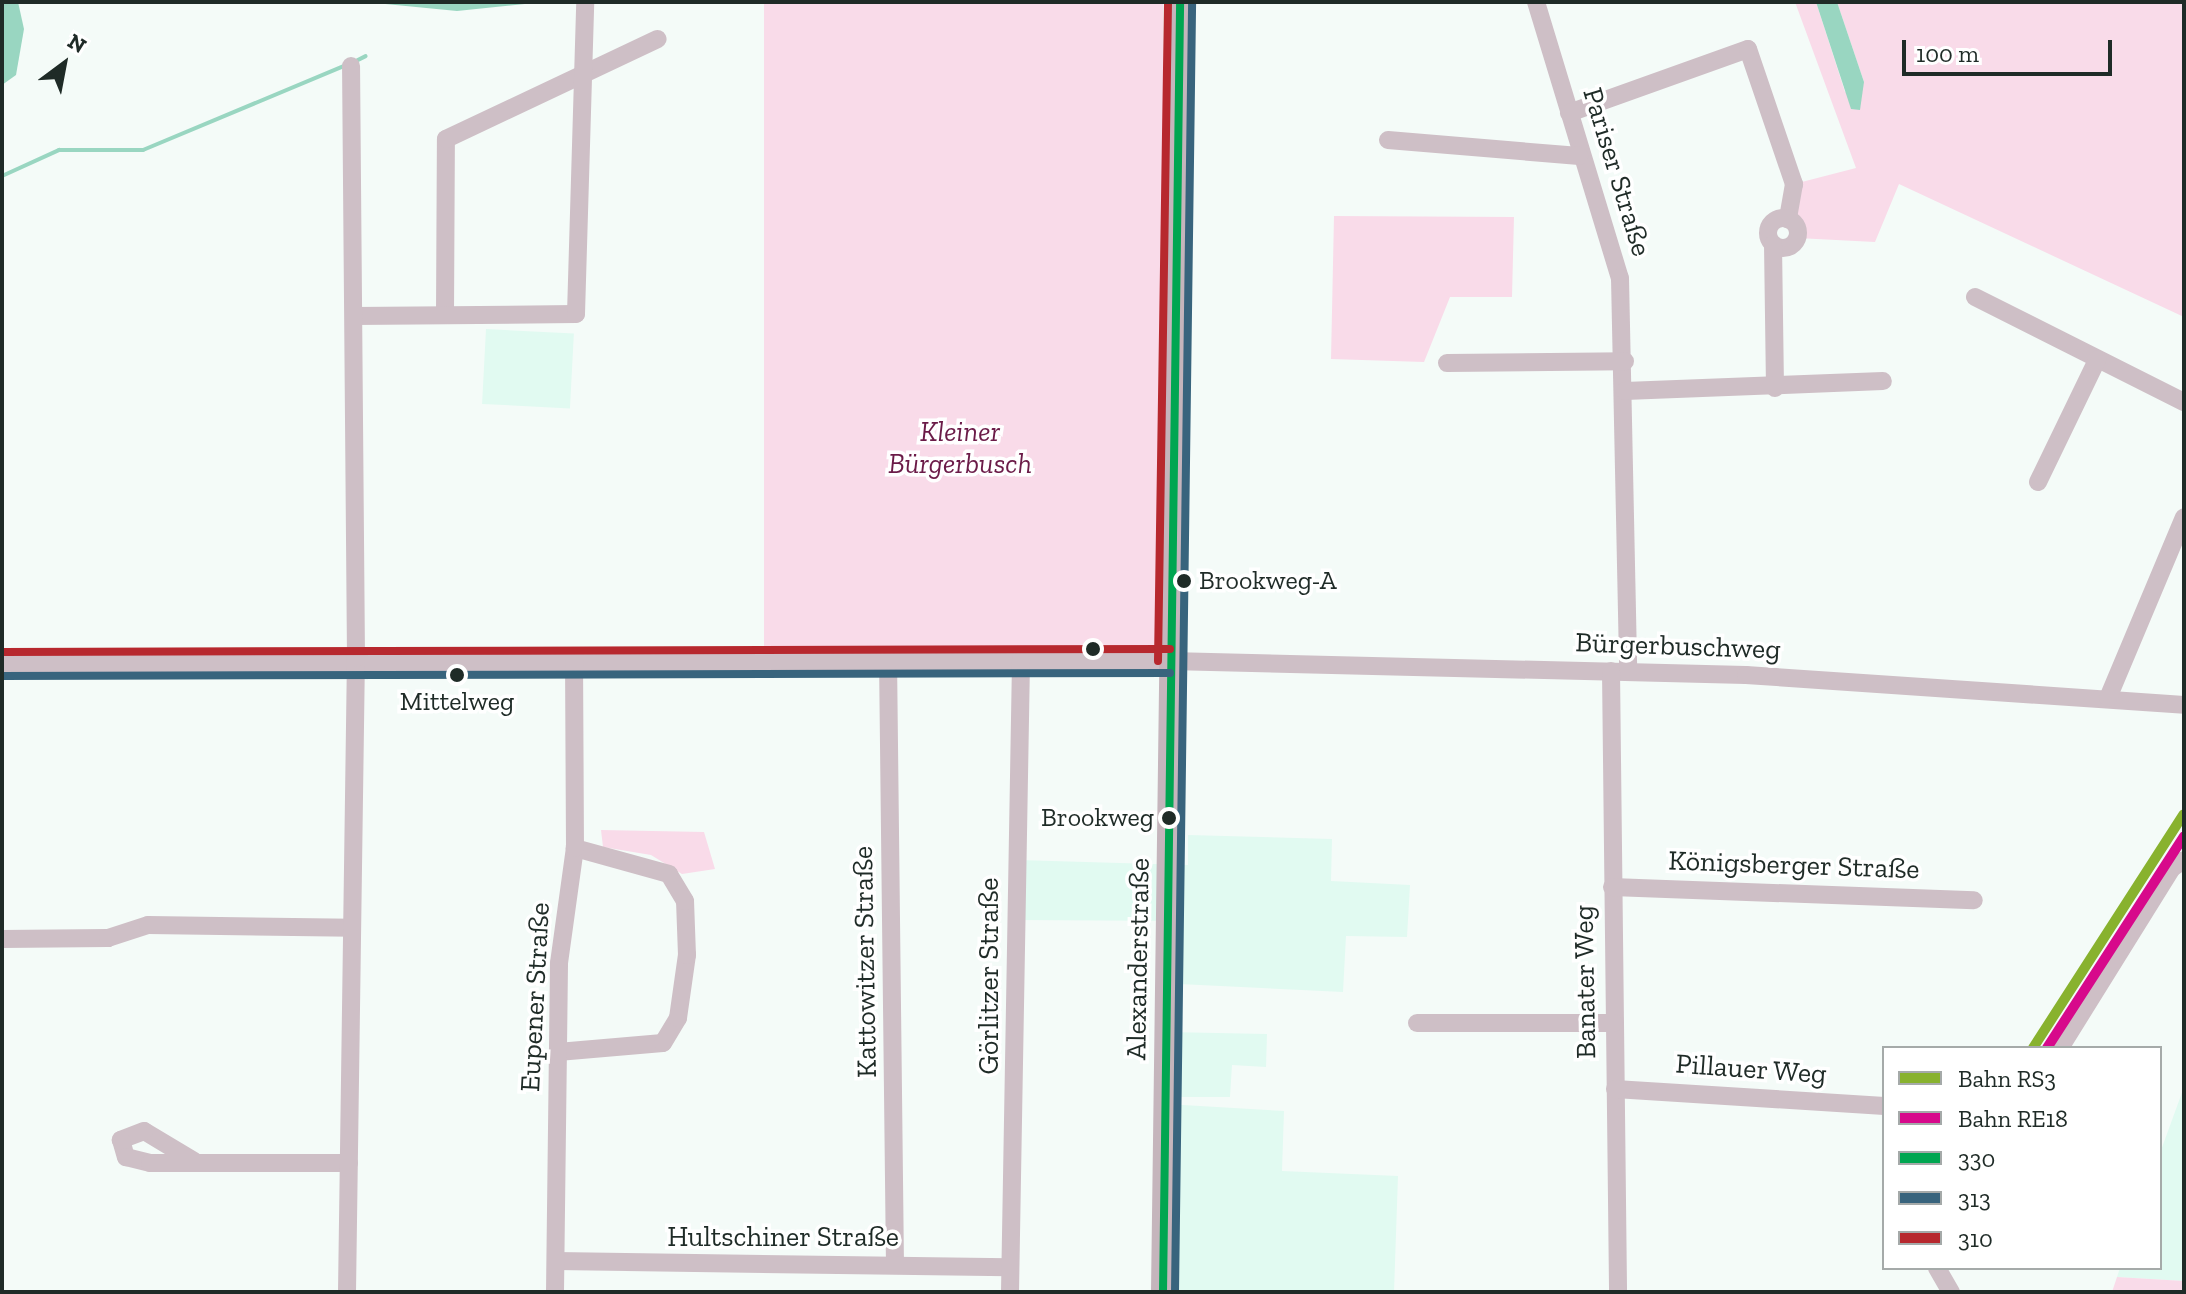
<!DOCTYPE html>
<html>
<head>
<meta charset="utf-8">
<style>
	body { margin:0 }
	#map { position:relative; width:2186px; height:1294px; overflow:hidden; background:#f4fbf8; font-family:"Zilla Slab",serif }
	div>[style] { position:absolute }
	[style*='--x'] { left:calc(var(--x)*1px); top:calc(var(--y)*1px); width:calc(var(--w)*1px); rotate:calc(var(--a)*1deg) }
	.built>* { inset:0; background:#e1faf1; transform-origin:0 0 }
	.green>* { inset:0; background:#f9dbe9; transform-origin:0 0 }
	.water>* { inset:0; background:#99d6c1 }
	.stream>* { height:4px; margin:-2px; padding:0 2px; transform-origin:2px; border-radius:2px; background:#99d6c1 }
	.minor>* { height:18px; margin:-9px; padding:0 9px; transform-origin:9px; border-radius:9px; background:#cebfc6 }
	.minor>.ring { margin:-9px; padding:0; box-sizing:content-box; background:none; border:18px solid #cebfc6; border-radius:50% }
	.major>* { height:24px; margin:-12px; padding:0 12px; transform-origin:12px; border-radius:12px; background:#c5b5bc }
	.bus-1>* { height:8px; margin:-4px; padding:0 4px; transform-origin:4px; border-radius:4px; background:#00a651 }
	.bus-2>* { height:8px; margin:-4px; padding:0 4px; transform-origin:4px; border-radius:4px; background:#38647d }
	.bus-3>* { height:8px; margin:-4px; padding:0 4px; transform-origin:4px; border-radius:4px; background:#b7282e }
	.rail-1>* { height:10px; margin:-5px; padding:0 5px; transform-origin:5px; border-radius:5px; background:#88b22e }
	.rail-2>* { height:10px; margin:-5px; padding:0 5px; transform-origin:5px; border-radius:5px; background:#d7098b }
	.dots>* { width:22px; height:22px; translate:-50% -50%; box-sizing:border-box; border:4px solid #fff; border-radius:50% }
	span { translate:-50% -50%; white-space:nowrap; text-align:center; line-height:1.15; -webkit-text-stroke:7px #fff; paint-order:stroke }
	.bus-label { font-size:26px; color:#1f2b27 }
	.left { translate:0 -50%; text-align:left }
	.right { translate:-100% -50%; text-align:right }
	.street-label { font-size:28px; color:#1f2b27 }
	.park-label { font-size:28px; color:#6b1b48; font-style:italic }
	.frame { position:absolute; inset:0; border:4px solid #1f2b27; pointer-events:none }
	.legend { position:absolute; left:1882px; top:1046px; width:280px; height:224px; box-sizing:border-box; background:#fff; border:2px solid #a5aaa9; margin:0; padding:10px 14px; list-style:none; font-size:24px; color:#1f2b27 }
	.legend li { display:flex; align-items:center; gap:16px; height:40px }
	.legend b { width:40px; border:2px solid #a5aaa9 }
	.north { position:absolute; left:24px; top:24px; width:80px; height:80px; -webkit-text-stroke:6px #fff; paint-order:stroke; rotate:32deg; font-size:22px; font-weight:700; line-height:32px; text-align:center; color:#1f2b27 }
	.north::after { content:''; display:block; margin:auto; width:28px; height:36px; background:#1f2b27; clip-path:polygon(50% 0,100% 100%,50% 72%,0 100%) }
	.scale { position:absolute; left:1902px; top:40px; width:210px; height:36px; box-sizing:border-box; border:4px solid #1f2b27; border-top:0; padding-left:10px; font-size:24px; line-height:28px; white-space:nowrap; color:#1f2b27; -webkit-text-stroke:6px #fff; paint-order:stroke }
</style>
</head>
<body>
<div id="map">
	<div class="built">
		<i style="left:486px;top:329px;width:88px;height:75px;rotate:3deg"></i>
		<i style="clip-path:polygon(1188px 835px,1332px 839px,1331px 881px,1410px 885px,1407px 937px,1346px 936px,1343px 992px,1179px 984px,1180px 921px,1017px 920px,1018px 860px,1188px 865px)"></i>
		<i style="clip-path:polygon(1167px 1032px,1267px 1034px,1266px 1067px,1232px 1065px,1230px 1097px,1166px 1097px)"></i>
		<i style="clip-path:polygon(2184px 1087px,2184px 1281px,2117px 1277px,2120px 1268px,2160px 1268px,2160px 1153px)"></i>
		<i style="clip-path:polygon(1166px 1104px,1284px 1111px,1282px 1171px,1398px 1176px,1394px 1292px,1164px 1292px)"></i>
	</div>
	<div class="green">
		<i style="left:764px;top:2px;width:399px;height:655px"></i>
		<i style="clip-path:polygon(1795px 2px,1816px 2px,1845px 92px,1864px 82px,1837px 2px,2184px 2px,2184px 317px,1899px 184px,1875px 242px,1797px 238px,1794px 184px,1856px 168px)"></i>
		<i style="clip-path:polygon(1334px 216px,1514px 217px,1512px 297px,1450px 297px,1424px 362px,1331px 359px)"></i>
		<i style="clip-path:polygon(601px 830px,704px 832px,715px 869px,682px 874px,651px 855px,603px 847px)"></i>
		<i style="clip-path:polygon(2117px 1277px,2184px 1281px,2184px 1292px,2112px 1292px)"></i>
	</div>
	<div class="water">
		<i style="clip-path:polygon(2px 2px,18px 2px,24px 29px,16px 75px,2px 85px)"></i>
		<i style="clip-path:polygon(544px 2px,457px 11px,375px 3px,375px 2px)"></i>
		<i style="clip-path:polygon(1816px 2px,1837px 2px,1864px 82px,1860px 110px,1851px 109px)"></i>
	</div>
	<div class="stream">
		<i style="--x:354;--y:62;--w:13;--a:-27"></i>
		<i style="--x:2;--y:176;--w:63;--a:-24.5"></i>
		<i style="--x:59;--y:150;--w:84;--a:0"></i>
		<i style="--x:143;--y:150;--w:220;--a:-22.7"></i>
	</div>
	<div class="minor">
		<i style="--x:1536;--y:2;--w:288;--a:73.1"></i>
		<i style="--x:1620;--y:278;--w:393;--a:88.8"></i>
		<i style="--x:1569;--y:113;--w:190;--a:-19.7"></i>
		<i style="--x:1748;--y:49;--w:143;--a:71.2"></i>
		<i style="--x:1794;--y:184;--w:36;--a:100"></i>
		<i style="--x:1388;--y:140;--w:192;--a:4.8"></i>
		<i class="ring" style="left:1768px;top:218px;width:12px;height:12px"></i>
		<i style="--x:1773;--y:244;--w:144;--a:89.2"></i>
		<i style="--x:1975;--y:297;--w:234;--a:26.7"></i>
		<i style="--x:445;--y:313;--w:174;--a:-89.7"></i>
		<i style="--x:446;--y:139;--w:234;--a:-25.3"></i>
		<i style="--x:354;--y:316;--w:222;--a:-0.5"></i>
		<i style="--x:576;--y:314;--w:312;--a:-88.3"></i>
		<i style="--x:1447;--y:363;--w:178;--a:-0.6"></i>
		<i style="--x:1625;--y:391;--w:258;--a:-2.2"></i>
		<i style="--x:2038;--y:482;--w:136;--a:-64.2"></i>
		<i style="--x:888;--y:658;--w:607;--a:89.34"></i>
		<i style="--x:2;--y:664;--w:1168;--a:-0.15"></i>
		<i style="--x:1170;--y:661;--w:576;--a:1.39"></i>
		<i style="--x:1746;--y:675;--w:439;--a:3.9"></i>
		<i style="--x:1611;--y:671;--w:621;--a:89.35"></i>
		<i style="--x:2108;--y:698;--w:196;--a:-67.2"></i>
		<i style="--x:1612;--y:887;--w:362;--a:2.1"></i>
		<i style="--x:2;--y:939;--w:106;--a:-0.5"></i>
		<i style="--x:108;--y:938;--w:42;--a:-18"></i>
		<i style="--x:148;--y:925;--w:204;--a:0.8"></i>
		<i style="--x:1417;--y:1023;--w:197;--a:0"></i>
		<i style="--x:2060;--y:1048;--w:212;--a:-58.1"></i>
		<i style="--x:2172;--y:868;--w:14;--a:-34"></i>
		<i style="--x:558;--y:1052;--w:105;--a:-4.9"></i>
		<i style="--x:663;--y:1043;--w:29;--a:-59"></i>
		<i style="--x:678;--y:1018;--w:64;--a:-81.9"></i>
		<i style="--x:687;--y:955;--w:54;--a:-92.1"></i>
		<i style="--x:685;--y:901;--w:31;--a:-121"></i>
		<i style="--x:669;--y:874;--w:98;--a:-164.5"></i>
		<i style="--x:1615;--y:1089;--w:270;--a:3.6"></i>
		<i style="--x:194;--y:1161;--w:58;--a:-149"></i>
		<i style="--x:144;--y:1131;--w:25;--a:159"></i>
		<i style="--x:121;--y:1140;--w:18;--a:74"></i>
		<i style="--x:126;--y:1157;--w:25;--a:14"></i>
		<i style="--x:150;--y:1163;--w:199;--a:0"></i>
		<i style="--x:556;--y:1261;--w:453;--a:0.8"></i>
		<i style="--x:1937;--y:1268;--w:28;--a:60"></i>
		<i style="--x:347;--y:1292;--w:634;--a:-89.19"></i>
		<i style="--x:356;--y:658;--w:592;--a:-90.48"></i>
		<i style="--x:555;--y:1292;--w:329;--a:-89.3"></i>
		<i style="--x:559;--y:963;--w:116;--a:-82.1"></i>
		<i style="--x:575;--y:848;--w:190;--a:-90.3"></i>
		<i style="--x:1010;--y:1292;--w:633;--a:-89"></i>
	</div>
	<div class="major">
		<i style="--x:1163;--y:1292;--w:1290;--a:-89.24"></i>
	</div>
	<div class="bus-1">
		<i style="--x:1163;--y:1292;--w:1290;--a:-89.24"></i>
	</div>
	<div class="bus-2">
		<i style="--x:2;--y:676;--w:1168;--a:-0.15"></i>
		<i style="--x:1175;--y:1292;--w:1290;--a:-89.24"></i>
	</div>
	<div class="bus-3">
		<i style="--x:2;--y:652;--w:1168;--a:-0.15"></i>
		<i style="--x:1158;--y:661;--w:659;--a:-89.13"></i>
	</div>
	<div class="rail-1">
		<i style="--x:2033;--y:1048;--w:278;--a:-57.2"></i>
	</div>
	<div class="rail-2">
		<i style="--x:2047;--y:1048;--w:252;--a:-57.1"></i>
	</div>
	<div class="dots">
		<i style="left:1184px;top:581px;background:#1f2b27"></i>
		<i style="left:1093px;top:649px;background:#1f2b27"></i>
		<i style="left:457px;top:675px;background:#1f2b27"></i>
		<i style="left:1169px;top:818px;background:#1f2b27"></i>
	</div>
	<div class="bus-label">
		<span class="left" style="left:1199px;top:581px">Brookweg-A</span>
		<span style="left:457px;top:702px">Mittelweg</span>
		<span class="right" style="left:1154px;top:818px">Brookweg</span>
	</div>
	<div class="street-label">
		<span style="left:1617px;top:172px;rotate:73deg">Pariser Straße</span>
		<span style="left:1678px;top:646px;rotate:2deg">Bürgerbuschweg</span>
		<span style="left:1794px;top:865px;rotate:2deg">Königsberger Straße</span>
		<span style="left:1138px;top:959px;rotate:-89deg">Alexanderstraße</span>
		<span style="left:865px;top:962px;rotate:-91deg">Kattowitzer Straße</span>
		<span style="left:989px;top:976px;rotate:-90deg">Görlitzer Straße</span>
		<span style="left:1585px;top:982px;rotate:-91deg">Banater Weg</span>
		<span style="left:535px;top:997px;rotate:-87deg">Eupener Straße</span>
		<span style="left:1751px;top:1069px;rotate:4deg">Pillauer Weg</span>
		<span style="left:783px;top:1237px">Hultschiner Straße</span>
	</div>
	<div class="park-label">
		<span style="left:960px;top:448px">Kleiner<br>Bürgerbusch</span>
	</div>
	<div class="frame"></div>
	<ul class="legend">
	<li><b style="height:10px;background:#88b22e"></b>Bahn RS3</li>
	<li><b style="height:10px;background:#d7098b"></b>Bahn RE18</li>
	<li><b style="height:10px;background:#00a651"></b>330</li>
	<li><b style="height:10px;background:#38647d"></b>313</li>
	<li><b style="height:10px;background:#b7282e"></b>310</li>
	</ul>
	<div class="north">N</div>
	<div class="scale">100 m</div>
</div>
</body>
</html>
